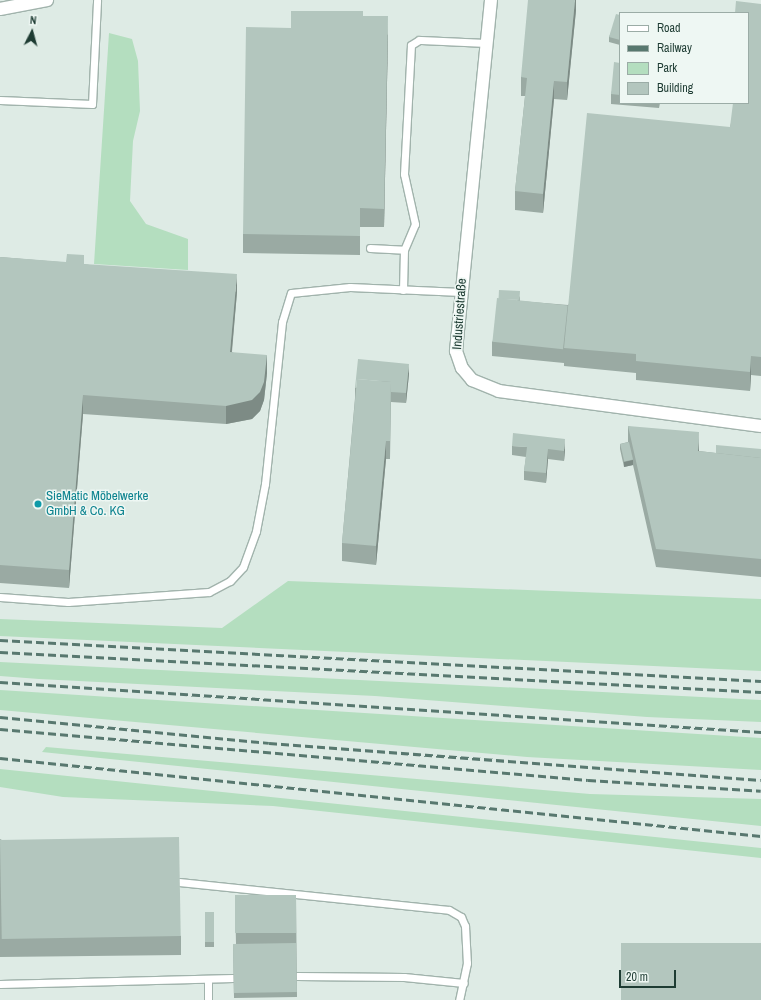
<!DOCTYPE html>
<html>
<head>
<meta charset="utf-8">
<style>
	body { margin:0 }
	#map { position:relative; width:761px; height:1000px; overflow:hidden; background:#deebe5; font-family:"Archivo Narrow",sans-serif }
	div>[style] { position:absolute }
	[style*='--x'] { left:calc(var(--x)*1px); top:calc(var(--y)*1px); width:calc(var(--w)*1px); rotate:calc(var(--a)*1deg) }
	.green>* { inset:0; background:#b4debf }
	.roads { filter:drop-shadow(1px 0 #a1b3ac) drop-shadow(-1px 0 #a1b3ac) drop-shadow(0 1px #a1b3ac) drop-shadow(0 -1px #a1b3ac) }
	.service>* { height:7px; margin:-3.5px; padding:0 3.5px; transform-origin:3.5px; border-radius:3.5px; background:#fff }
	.minor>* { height:12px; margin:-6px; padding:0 6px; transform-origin:6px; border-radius:6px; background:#fff }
	.secondary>* { height:12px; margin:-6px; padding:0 6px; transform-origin:6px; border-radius:6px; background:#fff }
	.rail>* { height:3px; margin-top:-1.5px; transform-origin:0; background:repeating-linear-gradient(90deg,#58786f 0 8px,transparent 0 12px) }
	.wall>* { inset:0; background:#9aaaa3; transform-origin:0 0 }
	.shaded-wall>* { inset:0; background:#7d8b85 }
	.building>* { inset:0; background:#b3c6be; transform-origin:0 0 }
	.dots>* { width:11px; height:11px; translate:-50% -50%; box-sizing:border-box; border:2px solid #eef7f3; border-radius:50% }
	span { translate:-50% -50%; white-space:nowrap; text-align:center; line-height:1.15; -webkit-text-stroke:3px #eef7f3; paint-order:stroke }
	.street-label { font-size:13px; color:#1e3c33 }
	.culture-label { font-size:13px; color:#0d838f }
	.left { translate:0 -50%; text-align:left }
	.legend { position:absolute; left:619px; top:12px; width:130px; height:92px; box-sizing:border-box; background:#eef7f3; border:1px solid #9baca6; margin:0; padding:5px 7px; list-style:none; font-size:12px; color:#1e3c33 }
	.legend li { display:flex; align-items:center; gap:8px; height:20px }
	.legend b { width:20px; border:1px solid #9baca6 }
	.north { position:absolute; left:12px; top:12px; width:40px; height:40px; -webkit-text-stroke:3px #eef7f3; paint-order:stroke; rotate:6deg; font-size:11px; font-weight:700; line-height:16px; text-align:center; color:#1e3c33 }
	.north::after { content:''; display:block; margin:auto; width:14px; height:18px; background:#1e3c33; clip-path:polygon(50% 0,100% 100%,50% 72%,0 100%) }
	.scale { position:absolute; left:619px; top:970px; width:57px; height:18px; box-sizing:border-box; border:2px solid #1e3c33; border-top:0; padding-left:5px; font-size:12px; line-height:14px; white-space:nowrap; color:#1e3c33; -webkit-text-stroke:3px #eef7f3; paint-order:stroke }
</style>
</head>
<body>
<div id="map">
	<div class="green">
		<i style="clip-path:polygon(109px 33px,132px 39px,138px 61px,140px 111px,133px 141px,130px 201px,146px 224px,188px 239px,188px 270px,94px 264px)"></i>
		<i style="clip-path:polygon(288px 581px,761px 599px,761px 671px,0 636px,0 619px,222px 628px)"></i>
		<i style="clip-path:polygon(0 662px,761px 700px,761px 722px,647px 717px,375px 696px,39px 679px,0 676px)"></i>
		<i style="clip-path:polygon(0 690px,761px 738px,761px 770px,527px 757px,0 710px)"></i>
		<i style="clip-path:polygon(46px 747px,590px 794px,761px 799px,761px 826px,42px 752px)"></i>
		<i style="clip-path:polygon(0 769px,761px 848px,761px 858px,273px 806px,63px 797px,0 787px)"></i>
	</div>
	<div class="roads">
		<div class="service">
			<i style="--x:0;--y:100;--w:92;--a:2.5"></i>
			<i style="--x:92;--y:104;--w:104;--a:-87.2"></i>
			<i style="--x:370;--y:248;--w:34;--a:3"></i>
			<i style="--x:404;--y:250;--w:28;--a:-67"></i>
			<i style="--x:415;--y:224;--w:51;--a:-102.4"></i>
			<i style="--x:404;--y:174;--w:129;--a:-86.9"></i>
			<i style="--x:411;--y:45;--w:9;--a:-32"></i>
			<i style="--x:419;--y:40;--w:69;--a:2.5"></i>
			<i style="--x:403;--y:290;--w:40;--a:-88.6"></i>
			<i style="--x:0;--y:597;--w:68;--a:4.2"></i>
			<i style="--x:68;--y:602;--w:141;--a:-4.1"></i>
			<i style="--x:209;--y:592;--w:24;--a:-28"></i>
			<i style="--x:230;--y:581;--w:19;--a:-47"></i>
			<i style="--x:243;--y:567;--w:38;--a:-70"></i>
			<i style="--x:256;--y:531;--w:48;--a:-79.2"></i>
			<i style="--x:265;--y:484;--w:163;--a:-84"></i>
			<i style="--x:282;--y:322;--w:30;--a:-73"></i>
			<i style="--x:291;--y:293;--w:59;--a:-5.8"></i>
			<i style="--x:350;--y:287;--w:111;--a:2.6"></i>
			<i style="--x:179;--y:882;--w:271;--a:5.9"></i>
			<i style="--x:449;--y:910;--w:14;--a:30"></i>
			<i style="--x:461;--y:917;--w:10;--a:66"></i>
			<i style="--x:465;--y:926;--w:37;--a:87"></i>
			<i style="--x:467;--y:963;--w:38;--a:102"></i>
			<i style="--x:297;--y:976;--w:107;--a:0.5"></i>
			<i style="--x:404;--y:977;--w:60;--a:5.7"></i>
			<i style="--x:208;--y:979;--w:21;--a:90"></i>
			<i style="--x:0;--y:984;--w:233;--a:-1.5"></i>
		</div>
		<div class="minor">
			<i style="--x:491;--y:0;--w:353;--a:95.7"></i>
			<i style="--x:456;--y:351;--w:18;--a:71"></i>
			<i style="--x:462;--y:368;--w:16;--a:50"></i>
			<i style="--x:472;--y:380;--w:29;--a:22"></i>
			<i style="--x:499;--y:391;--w:264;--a:7.6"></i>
		</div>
		<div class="secondary">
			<i style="--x:0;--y:9;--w:48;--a:-10.8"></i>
		</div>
	</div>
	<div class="rail">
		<i style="--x:0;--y:640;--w:762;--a:3.08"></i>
		<i style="--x:0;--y:652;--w:762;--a:3.01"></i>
		<i style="--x:0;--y:682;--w:763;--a:3.76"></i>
		<i style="--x:0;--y:717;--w:270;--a:5.5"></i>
		<i style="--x:269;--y:743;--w:493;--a:4.3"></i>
		<i style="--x:0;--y:729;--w:590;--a:4.96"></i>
		<i style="--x:588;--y:780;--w:173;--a:3.6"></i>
		<i style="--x:0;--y:758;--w:765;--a:5.85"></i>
	</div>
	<div class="wall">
		<i style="clip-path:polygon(576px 0,576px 10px,567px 100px,554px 99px,543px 213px,515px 210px,515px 191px,525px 96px,521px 96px,521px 77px)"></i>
		<i style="clip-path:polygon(761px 4px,761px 376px,751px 375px,750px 391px,636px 380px,636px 373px,564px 366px,564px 363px,492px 356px,492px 342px,520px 296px,520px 301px,568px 305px,730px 127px)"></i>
		<i style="clip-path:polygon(620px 15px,620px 45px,609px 42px,609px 37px)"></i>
		<i style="clip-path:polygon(363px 16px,388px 35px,384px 227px,360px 227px,360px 255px,243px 253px,243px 234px,291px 28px)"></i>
		<i style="clip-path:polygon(620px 63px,620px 103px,660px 103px,659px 108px,611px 104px,611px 94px)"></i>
		<i style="clip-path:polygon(0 257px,84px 264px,237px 292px,232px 352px,267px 373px,264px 400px,260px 411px,252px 419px,226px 424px,83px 414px,69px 588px,0 583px)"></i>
		<i style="clip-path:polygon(409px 374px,406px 403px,391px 402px,390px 459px,386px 459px,376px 565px,342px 561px,342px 543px,355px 398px,355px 388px)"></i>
		<i style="clip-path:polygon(628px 426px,699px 451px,716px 453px,761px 449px,761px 577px,656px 567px,633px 465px,624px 467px,620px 449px,620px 444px,628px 442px)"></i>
		<i style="clip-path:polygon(512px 446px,565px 449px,564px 461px,548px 459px,546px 483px,524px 480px,524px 471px,526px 457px,512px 455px)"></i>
		<i style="clip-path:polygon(0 839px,181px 936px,181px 955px,0 957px)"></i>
		<i style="clip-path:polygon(296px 895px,297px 997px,234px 998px,233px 944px,236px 944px,235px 897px)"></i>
		<i style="left:205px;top:912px;width:9px;height:35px"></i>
	</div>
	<div class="shaded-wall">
		<i style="clip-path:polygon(575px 0,576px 0,576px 10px,567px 100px,567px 82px)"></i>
		<i style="clip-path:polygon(388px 16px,388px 35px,384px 227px,384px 209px)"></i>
		<i style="clip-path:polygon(554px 81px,554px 99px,543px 213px,543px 194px)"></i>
		<i style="clip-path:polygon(237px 274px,237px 292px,230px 370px,230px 352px)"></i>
		<i style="clip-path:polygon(267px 355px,267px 373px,264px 400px,260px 411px,252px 419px,226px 424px,226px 406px)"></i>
		<i style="clip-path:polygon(751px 356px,751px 375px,750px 391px,750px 372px)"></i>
		<i style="clip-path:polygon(409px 364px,409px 374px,406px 403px,406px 393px)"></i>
		<i style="clip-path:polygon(83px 395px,83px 414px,69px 588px,69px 570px)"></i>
		<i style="clip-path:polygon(699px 432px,699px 451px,698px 469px,698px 451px)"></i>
		<i style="clip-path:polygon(565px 439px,565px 449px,564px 461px,564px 451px)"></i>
		<i style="clip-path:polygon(386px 441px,386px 459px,376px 565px,376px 546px)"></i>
		<i style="clip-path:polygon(548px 449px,548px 459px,546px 483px,546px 473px)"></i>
		<i style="clip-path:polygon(633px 460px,633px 465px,624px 467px,624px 462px)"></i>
	</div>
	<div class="building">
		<i style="clip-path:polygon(528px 0,575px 0,567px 82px,554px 81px,543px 194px,515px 191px,527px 78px,521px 77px)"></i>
		<i style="clip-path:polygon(736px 1px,761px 4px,761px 357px,751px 356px,750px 372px,636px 361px,636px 354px,564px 348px,587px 113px,730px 127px,733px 103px,748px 103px,748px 13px,735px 13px)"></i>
		<i style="clip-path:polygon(291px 11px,363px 11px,363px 16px,388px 16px,384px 209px,360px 208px,360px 236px,243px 234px,246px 27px,291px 28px)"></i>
		<i style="clip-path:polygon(616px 14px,620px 15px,620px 40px,609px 37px)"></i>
		<i style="clip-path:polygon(614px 62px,620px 63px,620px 95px,611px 94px)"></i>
		<i style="clip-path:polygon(67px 254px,84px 255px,84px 264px,237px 274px,230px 352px,267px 355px,264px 382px,260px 392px,252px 400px,226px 406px,83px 395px,69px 570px,0 565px,0 257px,66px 262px)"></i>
		<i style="left:499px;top:290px;width:21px;height:9px;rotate:3deg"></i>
		<i style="left:497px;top:298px;width:71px;height:44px;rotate:6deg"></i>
		<i style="clip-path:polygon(358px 359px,409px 364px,406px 393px,391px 392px,391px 382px,357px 379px,356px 388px,355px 388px)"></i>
		<i style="clip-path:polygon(357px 379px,391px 382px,390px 441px,386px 441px,376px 546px,342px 543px)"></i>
		<i style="clip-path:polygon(628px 426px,699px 432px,698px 451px,761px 458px,761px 559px,656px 549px)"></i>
		<i style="clip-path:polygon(513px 433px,565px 439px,564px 451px,548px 449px,546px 473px,524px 471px,527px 447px,512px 446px)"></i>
		<i style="left:629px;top:442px;width:18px;height:9px;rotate:77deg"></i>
		<i style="clip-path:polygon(716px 445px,761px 449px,761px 458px,716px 453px)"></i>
		<i style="left:179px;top:837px;width:99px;height:179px;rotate:89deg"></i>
		<i style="left:296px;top:895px;width:38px;height:61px;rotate:90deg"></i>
		<i style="left:205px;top:912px;width:9px;height:30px"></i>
		<i style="left:296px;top:943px;width:49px;height:63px;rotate:89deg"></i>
		<i style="left:761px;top:943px;width:57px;height:140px;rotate:90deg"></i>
	</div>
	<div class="dots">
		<i style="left:38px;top:504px;background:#0f9aa8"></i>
	</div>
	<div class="street-label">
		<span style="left:460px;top:314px;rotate:-86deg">Industriestraße</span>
	</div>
	<div class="culture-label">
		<span class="left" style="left:46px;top:504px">SieMatic Möbelwerke<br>GmbH &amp; Co. KG</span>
	</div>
	<ul class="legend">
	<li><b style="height:5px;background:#fff"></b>Road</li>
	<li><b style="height:5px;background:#58786f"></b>Railway</li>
	<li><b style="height:11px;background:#b4debf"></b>Park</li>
	<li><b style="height:11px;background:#b3c6be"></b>Building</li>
	</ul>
	<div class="north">N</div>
	<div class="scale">20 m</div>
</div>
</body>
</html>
